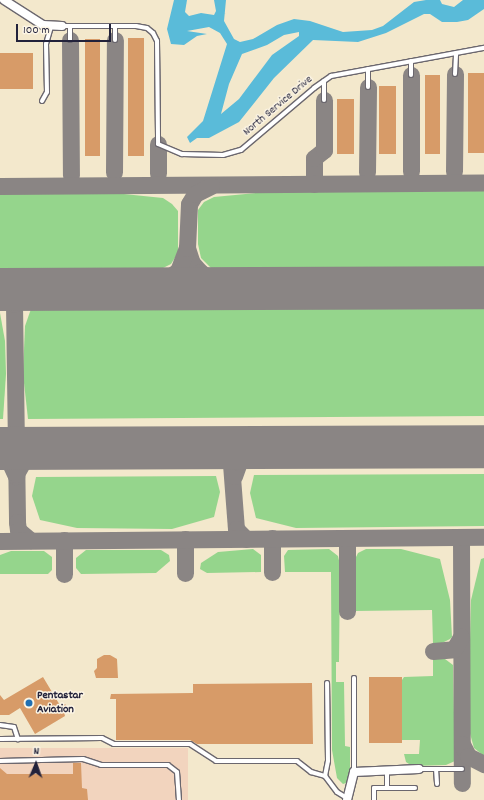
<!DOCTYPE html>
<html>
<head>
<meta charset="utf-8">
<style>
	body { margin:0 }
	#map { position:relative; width:484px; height:800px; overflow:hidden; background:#f3e8cc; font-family:Dekko,sans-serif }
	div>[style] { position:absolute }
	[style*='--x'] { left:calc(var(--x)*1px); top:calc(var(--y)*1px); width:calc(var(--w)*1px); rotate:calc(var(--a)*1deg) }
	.built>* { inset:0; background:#f2d4be; transform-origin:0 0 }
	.green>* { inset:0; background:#95d58c }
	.water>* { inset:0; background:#5abbd9 }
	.taxiway>* { height:17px; margin:-8.5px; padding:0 8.5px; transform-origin:8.5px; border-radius:8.5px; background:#8a8584 }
	.runway>* { height:43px; margin:-21.5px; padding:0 21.5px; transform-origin:21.5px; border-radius:21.5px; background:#8a8584 }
	.building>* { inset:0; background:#d79b68; transform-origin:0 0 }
	.roads { filter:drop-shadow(1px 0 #6b676e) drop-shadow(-1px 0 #6b676e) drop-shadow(0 1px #6b676e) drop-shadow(0 -1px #6b676e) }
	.lane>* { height:4px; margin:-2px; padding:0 2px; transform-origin:2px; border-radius:2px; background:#fff }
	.street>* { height:8px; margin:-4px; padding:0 4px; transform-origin:4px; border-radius:4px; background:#fff }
	.dots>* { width:11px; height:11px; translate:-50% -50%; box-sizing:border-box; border:2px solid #fcf5e5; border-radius:50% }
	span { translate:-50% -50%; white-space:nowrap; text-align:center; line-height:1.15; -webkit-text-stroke:3px #fcf5e5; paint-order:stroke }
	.street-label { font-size:12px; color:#22223b }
	.poi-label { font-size:12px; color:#22223b; font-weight:700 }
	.left { translate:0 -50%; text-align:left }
	.north { position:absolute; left:16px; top:744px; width:40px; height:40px; -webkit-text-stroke:3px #fcf5e5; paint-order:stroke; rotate:2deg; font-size:11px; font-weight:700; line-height:16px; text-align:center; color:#22223b }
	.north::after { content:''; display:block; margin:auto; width:14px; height:18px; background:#22223b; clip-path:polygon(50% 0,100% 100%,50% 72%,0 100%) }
	.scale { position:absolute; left:16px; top:24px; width:95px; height:18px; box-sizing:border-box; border:2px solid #22223b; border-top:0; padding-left:5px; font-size:12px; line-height:14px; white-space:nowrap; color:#22223b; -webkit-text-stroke:3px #fcf5e5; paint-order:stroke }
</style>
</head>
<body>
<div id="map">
	<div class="built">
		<i style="left:188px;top:748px;width:52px;height:188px;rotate:90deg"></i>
	</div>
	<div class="green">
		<i style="clip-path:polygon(484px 191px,484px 269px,220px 272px,211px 268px,201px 258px,198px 244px,198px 210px,204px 202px,214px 197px,265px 192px)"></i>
		<i style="clip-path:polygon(114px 193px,163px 198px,172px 204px,178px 211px,178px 253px,171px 264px,157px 271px,0 273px,0 194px)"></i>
		<i style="clip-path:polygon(484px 300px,484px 416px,28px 419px,23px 374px,25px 326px,31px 309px,43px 303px)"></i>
		<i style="clip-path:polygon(0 313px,5px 341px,6px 374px,3px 419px,0 419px)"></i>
		<i style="clip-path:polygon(484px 474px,484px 526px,296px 528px,256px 518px,250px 493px,254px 475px)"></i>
		<i style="clip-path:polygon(216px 476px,220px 492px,214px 517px,172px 529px,77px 528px,40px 520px,32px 496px,36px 477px)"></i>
		<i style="clip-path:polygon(253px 549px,261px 555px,261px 572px,207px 573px,200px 569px,201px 563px,218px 552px)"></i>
		<i style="clip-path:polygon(329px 549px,338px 556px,340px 565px,339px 662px,336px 662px,336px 682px,344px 682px,345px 746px,350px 747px,350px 769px,346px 783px,343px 784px,337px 778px,332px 750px,331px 572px,285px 572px,284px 556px,288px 550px)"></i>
		<i style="clip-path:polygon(366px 549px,401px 549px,440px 559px,450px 600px,452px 637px,450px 639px,442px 643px,433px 644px,432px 610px,354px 611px,355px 559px,358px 553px)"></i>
		<i style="clip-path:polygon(86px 550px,161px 550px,169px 555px,170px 561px,156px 573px,81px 574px,76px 568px,76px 558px)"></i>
		<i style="clip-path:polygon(11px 551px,44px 551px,52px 557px,52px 570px,48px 574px,0 574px,0 555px)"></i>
		<i style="clip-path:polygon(484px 558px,484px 756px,474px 748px,469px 730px,469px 680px,471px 600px,481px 559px)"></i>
		<i style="clip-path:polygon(433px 658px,445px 659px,453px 665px,455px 761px,446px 765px,412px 766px,406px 762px,404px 754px,419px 754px,420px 740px,402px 740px,402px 680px,404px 677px,433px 676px)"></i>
	</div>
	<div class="water">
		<i style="clip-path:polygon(evenodd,174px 0,187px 0,185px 12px,189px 16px,201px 13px,214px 15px,216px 11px,214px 0,226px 0,224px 21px,234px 39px,240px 42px,253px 39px,277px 25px,294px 19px,310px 21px,343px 32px,372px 30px,383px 26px,414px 2px,426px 0,440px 0,442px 4px,454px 7px,463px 0,484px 0,484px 9px,468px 20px,457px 22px,442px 22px,430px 14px,424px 14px,386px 33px,358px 42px,313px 40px,274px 78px,239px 122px,209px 138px,197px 138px,190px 143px,187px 137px,203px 121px,227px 44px,220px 33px,209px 27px,187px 31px,207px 34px,197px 36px,184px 45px,171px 44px,167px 29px,174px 0,299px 32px,299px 36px,272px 55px,239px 99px,221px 114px,229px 84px,242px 54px,267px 45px,284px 35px,299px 32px)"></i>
	</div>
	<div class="taxiway">
		<i style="--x:70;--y:40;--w:135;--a:89.6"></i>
		<i style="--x:411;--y:171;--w:96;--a:-90"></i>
		<i style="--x:454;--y:171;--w:97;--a:-89.4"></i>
		<i style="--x:114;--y:172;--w:132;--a:-89.6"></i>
		<i style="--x:367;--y:172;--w:85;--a:-89.3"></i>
		<i style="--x:158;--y:173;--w:29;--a:-90"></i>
		<i style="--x:314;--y:184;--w:26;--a:-90"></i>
		<i style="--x:314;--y:158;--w:13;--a:-39"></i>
		<i style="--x:324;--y:150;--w:50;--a:-90"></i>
		<i style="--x:0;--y:186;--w:484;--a:-0.4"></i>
		<i style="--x:187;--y:248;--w:16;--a:72"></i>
		<i style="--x:192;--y:263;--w:12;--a:48"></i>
		<i style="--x:200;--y:272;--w:18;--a:34"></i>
		<i style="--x:215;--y:282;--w:19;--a:18"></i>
		<i style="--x:29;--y:288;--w:14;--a:144"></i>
		<i style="--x:18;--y:296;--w:9;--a:117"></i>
		<i style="--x:14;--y:304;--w:218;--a:89.2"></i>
		<i style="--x:17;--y:522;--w:8;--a:83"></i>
		<i style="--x:18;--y:530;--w:16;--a:40"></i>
		<i style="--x:142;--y:288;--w:22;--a:-18"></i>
		<i style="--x:163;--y:281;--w:18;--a:-34"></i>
		<i style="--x:178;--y:271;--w:25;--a:-69"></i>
		<i style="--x:187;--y:248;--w:44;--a:-87.4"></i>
		<i style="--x:189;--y:204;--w:12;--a:-59"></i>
		<i style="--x:195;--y:194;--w:18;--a:-27"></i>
		<i style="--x:0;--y:289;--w:12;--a:35"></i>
		<i style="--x:10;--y:296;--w:9;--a:63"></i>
		<i style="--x:207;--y:447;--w:13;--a:23"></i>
		<i style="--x:219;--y:452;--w:17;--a:45"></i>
		<i style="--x:231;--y:464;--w:65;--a:85.6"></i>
		<i style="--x:236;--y:529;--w:14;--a:45"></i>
		<i style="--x:0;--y:453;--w:12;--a:42"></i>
		<i style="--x:9;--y:461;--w:17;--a:65"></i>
		<i style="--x:16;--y:474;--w:18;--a:-61"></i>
		<i style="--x:25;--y:458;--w:21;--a:-28"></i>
		<i style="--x:234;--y:476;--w:15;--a:-70"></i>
		<i style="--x:239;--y:462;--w:12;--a:-48"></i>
		<i style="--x:247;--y:453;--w:13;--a:-27"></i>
		<i style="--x:461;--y:537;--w:246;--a:89.8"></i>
		<i style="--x:272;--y:538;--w:34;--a:90"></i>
		<i style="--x:347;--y:538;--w:73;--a:90"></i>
		<i style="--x:185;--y:539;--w:34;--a:90"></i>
		<i style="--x:64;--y:540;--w:34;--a:90"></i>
		<i style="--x:0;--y:541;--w:484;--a:-0.5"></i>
		<i style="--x:433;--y:651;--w:21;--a:-5"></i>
		<i style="--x:454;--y:649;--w:14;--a:-60"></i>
		<i style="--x:462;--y:744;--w:13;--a:63"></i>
		<i style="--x:468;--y:756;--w:18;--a:27"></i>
	</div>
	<div class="runway">
		<i style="--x:0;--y:289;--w:484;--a:-0.2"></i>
		<i style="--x:0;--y:448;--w:484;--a:-0.2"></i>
	</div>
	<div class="building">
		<i style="left:128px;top:38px;width:16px;height:118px"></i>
		<i style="left:85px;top:39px;width:15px;height:117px"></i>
		<i style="left:0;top:53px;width:33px;height:36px"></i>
		<i style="left:468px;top:73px;width:16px;height:80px"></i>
		<i style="left:425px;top:75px;width:15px;height:79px"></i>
		<i style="left:379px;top:86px;width:17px;height:68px"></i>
		<i style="left:337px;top:99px;width:17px;height:55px"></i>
		<i style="clip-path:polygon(104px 655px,110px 655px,117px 659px,118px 678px,96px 678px,94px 671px,97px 668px,97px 659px)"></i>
		<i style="clip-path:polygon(43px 677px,61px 707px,65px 704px,69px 709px,64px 712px,65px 716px,35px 734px,20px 708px,9px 715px,0 715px,0 695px,4px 700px)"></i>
		<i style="left:369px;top:677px;width:33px;height:66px"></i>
		<i style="clip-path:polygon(312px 683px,313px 744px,197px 744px,190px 740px,116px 740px,116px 699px,110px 699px,111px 694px,193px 693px,193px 684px)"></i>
		<i style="clip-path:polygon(73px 763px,81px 763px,82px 788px,87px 789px,88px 800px,0 800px,0 768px,7px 774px,73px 774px)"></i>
	</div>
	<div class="roads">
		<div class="lane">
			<i style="--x:62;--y:26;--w:74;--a:0"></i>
			<i style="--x:136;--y:26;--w:11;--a:10"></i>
			<i style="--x:147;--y:28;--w:8;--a:40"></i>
			<i style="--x:153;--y:33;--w:9;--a:63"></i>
			<i style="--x:157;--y:41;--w:103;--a:89.4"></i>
			<i style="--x:158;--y:144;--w:26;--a:23"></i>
			<i style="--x:182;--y:154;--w:41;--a:1.4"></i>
			<i style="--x:223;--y:155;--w:19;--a:-16"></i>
			<i style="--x:241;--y:150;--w:96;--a:-40.3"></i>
			<i style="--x:314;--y:88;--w:21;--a:-35"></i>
			<i style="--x:331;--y:76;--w:156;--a:-10.4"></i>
			<i style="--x:70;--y:26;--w:14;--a:90"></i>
			<i style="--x:115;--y:26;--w:14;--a:90"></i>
			<i style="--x:411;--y:61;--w:14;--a:90"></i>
			<i style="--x:455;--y:74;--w:21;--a:-87"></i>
			<i style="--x:324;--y:81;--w:19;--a:90"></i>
			<i style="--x:368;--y:87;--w:18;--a:-90"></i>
			<i style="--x:42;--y:101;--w:10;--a:-61"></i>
			<i style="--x:47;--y:92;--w:48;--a:-91.2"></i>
			<i style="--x:46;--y:44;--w:18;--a:-74"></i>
			<i style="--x:354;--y:678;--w:94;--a:90"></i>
			<i style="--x:0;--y:725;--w:14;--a:8"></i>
			<i style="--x:14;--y:727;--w:13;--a:72"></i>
			<i style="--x:0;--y:739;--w:102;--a:-0.6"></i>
			<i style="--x:102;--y:738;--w:13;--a:27"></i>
			<i style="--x:114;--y:744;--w:76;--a:0"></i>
			<i style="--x:190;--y:744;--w:31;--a:33"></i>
			<i style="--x:216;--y:761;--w:81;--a:0"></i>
			<i style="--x:297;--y:761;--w:18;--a:38"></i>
			<i style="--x:311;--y:772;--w:15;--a:16"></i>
			<i style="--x:325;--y:776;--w:20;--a:53"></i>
			<i style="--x:337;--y:792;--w:12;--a:31"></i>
			<i style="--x:0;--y:761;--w:83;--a:-1.4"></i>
			<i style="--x:83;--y:759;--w:19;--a:18"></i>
			<i style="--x:101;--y:765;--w:67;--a:0"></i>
			<i style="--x:168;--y:765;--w:11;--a:38"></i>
			<i style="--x:177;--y:772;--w:28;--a:86"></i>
			<i style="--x:419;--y:769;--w:43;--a:0"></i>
			<i style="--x:436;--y:769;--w:15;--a:86"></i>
			<i style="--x:325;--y:776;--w:15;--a:-79"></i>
			<i style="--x:328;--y:761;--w:78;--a:-90.7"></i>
			<i style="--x:387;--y:788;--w:18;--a:-90"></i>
			<i style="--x:374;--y:800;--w:12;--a:-90"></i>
			<i style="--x:374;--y:788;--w:41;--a:0"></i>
		</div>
		<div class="street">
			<i style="--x:4;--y:0;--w:46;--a:32.7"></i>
			<i style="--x:43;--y:25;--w:19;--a:3"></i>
			<i style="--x:347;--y:800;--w:29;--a:-76"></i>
			<i style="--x:354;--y:772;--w:65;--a:-2.6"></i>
		</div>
	</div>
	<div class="dots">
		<i style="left:29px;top:703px;background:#1f6fb2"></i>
	</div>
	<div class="street-label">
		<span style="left:278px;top:106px;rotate:-40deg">North Service Drive</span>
	</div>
	<div class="poi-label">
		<span class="left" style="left:37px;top:703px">Pentastar<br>Aviation</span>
	</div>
	<div class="north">N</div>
	<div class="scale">100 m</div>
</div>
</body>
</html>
